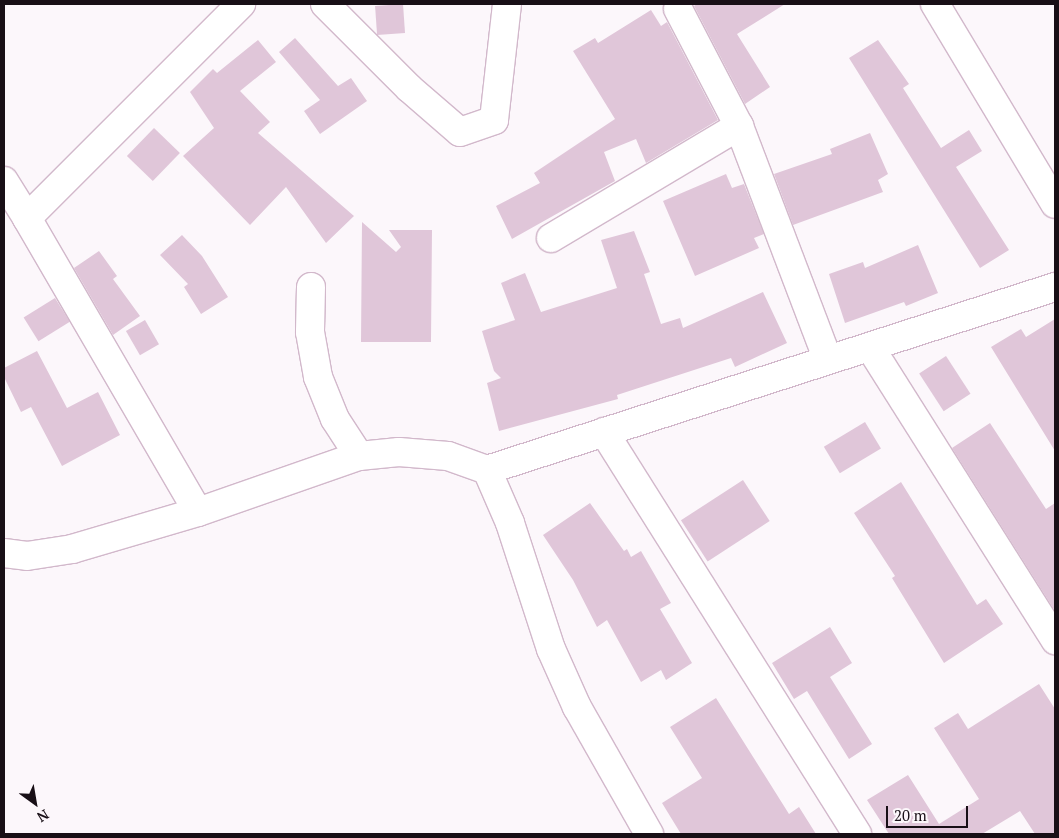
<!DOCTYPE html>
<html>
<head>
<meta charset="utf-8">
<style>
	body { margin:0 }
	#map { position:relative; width:1059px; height:838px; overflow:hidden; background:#fcf7fb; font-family:"PT Serif",serif }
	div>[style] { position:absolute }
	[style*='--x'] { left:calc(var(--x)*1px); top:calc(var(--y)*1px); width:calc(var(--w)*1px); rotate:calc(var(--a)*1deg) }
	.building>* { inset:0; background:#e0c6d9; transform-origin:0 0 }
	.roads { filter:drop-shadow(1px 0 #d2b8cb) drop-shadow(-1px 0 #d2b8cb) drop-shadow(0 1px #d2b8cb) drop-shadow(0 -1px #d2b8cb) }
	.minor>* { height:28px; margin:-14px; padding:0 14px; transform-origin:14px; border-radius:14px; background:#fff }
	span { translate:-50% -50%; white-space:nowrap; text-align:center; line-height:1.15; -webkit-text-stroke:4.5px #fcf7fb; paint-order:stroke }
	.frame { position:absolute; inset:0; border:5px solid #180f16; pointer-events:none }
	.north { position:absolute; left:10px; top:778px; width:50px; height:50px; -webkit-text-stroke:4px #fcf7fb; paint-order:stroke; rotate:148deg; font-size:14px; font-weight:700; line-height:20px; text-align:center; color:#180f16 }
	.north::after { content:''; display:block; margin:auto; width:18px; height:22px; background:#180f16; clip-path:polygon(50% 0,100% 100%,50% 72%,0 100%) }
	.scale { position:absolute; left:886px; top:806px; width:82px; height:22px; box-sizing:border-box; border:2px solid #180f16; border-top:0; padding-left:6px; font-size:15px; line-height:18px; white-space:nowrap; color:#180f16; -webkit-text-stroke:4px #fcf7fb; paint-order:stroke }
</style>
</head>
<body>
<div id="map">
	<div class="building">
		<i style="left:403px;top:4px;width:29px;height:28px;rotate:86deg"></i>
		<i style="clip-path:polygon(697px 4px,785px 4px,737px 34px,770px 87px,745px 104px,694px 6px)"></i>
		<i style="clip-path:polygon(651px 10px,661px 26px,667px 22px,718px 120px,646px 163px,636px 139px,604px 152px,615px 181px,512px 239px,496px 206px,540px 183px,534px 173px,615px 119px,573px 51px,595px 38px,598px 43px)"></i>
		<i style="clip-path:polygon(295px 38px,338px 86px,351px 78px,367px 101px,320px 134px,304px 111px,320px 100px,279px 52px)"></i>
		<i style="clip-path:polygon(258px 40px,276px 62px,240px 91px,270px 122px,258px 133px,354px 216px,326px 243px,286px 187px,250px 225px,183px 156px,214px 128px,190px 92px,213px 69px,217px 73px)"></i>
		<i style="clip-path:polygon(878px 40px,909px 84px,903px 88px,941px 148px,969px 130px,982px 151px,956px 167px,1009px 250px,980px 268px,849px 58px)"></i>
		<i style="left:154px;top:128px;width:36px;height:39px;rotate:44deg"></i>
		<i style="clip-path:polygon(870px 133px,888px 174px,878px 180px,883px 192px,793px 225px,774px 174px,832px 154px,830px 149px)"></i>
		<i style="clip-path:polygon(726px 174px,732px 188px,744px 184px,764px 234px,754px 238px,759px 248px,695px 276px,663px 201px)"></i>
		<i style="clip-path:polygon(362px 222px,396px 252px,401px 247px,389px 230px,432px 230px,431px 342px,361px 342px)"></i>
		<i style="clip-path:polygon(634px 231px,650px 272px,644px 274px,661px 324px,680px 318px,683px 328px,763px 292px,787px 343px,735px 367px,731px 358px,617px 395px,618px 399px,499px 431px,487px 383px,501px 378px,494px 371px,482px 331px,515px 320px,501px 283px,525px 273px,541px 312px,617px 288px,601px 240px)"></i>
		<i style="clip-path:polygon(182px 235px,202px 256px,228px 297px,201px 314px,184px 287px,188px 284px,160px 255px)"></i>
		<i style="clip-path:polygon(918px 245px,938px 293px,906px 306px,904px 302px,845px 323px,829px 274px,863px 262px,865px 268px)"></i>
		<i style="clip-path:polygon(99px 251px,117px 276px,113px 279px,140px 316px,113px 335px,74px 268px)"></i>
		<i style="left:55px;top:298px;width:28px;height:37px;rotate:58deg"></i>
		<i style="clip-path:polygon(1055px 319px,1055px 451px,991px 347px,1021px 329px,1026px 337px)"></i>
		<i style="left:145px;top:320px;width:28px;height:22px;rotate:60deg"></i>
		<i style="clip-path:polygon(37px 351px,67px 408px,98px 392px,120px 435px,62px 466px,31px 407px,21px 412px,4px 377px,4px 368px)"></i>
		<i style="left:946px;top:356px;width:45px;height:32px;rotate:57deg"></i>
		<i style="left:865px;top:422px;width:31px;height:48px;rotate:59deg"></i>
		<i style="clip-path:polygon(990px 423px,1046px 509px,1055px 503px,1055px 611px,952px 448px)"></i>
		<i style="left:743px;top:480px;width:49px;height:74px;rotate:57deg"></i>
		<i style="clip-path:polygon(901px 482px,977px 605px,986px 599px,1003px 624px,944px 663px,892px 578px,895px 576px,854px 513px)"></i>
		<i style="clip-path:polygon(590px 503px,624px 551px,627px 549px,631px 557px,641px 551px,671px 603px,660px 609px,692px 663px,666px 680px,661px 670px,641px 682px,607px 620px,597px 627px,573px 580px,543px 535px)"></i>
		<i style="clip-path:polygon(830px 627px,852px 663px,830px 677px,872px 744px,849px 759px,807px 691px,794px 699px,772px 663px)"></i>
		<i style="clip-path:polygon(1039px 684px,1055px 709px,1055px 834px,1035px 834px,1020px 811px,982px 834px,889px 834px,867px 800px,908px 775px,939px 824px,979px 799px,934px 728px,958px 713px,968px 729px)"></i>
		<i style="clip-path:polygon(716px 698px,789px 814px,799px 807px,816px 834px,681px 834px,662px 803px,702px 778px,670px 727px)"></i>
	</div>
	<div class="roads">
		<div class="minor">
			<i style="--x:325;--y:4;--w:119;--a:45"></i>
			<i style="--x:409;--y:88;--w:67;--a:40.8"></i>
			<i style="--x:460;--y:132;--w:36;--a:-19"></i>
			<i style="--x:494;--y:120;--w:117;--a:-83.6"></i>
			<i style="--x:935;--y:4;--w:233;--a:59"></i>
			<i style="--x:678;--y:9;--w:132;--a:62.5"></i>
			<i style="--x:739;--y:126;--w:250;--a:69.2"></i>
			<i style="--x:4;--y:181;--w:44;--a:58.1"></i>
			<i style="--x:551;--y:238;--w:219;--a:-30.8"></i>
			<i style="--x:311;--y:287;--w:45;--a:91.3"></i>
			<i style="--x:310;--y:332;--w:46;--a:79.9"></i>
			<i style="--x:318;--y:377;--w:45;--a:68"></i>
			<i style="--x:335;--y:419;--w:44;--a:57"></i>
			<i style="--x:870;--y:347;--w:347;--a:57.7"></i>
			<i style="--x:604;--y:432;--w:475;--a:57.8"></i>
			<i style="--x:487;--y:470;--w:58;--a:66.5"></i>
			<i style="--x:510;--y:523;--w:133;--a:72"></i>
			<i style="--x:551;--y:649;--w:64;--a:65.9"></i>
			<i style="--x:577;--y:707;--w:146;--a:60.4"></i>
			<i style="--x:198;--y:512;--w:340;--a:-120.2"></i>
			<i style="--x:27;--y:218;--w:303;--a:-45"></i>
			<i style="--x:4;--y:553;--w:23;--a:7"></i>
			<i style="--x:27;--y:556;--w:46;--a:-8.8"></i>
			<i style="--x:72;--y:549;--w:131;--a:-16.4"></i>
			<i style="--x:198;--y:512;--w:170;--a:-19.2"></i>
			<i style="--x:359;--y:456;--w:40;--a:-5.7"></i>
			<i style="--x:399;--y:452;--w:49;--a:4.7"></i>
			<i style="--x:448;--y:456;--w:41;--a:19.7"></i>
			<i style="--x:487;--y:470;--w:597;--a:-17.86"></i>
		</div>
	</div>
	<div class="frame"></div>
	<div class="north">N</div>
	<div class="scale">20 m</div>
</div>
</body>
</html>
